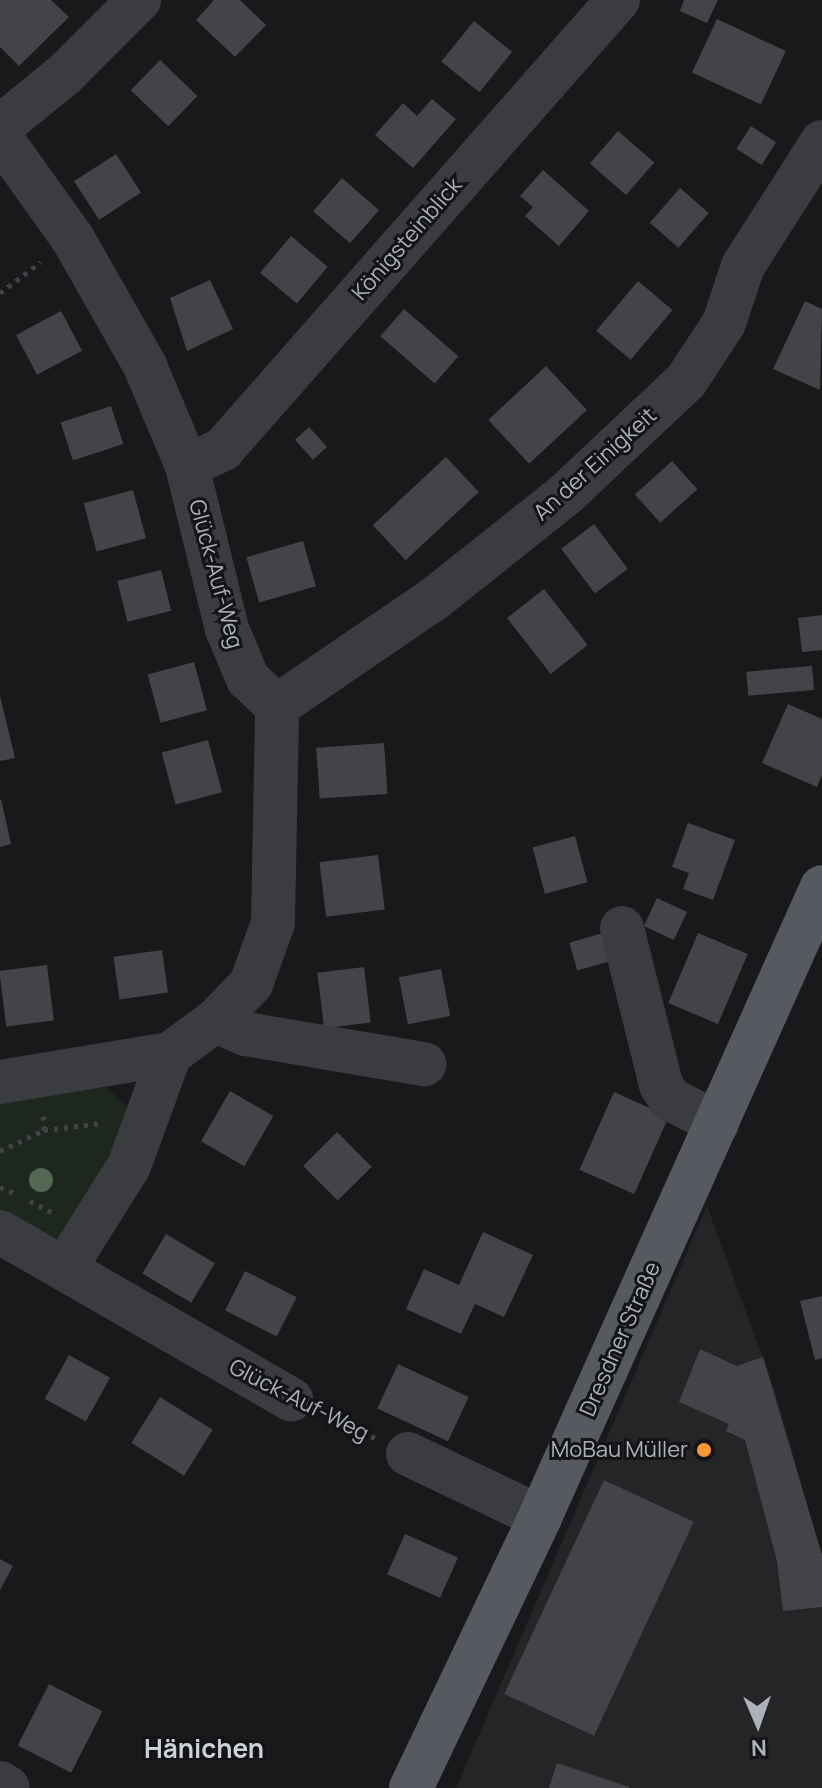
<!DOCTYPE html>
<html>
<head>
<meta charset="utf-8">
<style>
	body { margin:0 }
	#map { position:relative; width:822px; height:1788px; overflow:hidden; background:#19191b; font-family:Manrope,sans-serif }
	div>[style] { position:absolute }
	[style*='--x'] { left:calc(var(--x)*1px); top:calc(var(--y)*1px); width:calc(var(--w)*1px); rotate:calc(var(--a)*1deg) }
	.built>* { inset:0; background:#252528 }
	.green>* { inset:0; background:#1e271e }
	.building>* { inset:0; background:#434448; transform-origin:0 0 }
	.path>* { height:5px; margin-top:-2.5px; transform-origin:0; background:repeating-linear-gradient(90deg,#404347 0 4px,transparent 0 10px) }
	.minor>* { height:44px; margin:-22px; padding:0 22px; transform-origin:22px; border-radius:22px; background:#3a3c40 }
	.major>* { height:44px; margin:-22px; padding:0 22px; transform-origin:22px; border-radius:22px; background:#565960 }
	.trees>* { width:24px; height:24px; margin:-12px; border-radius:50%; background:#546753 }
	.dots>* { width:22px; height:22px; translate:-50% -50%; box-sizing:border-box; border:4px solid #141416; border-radius:50% }
	span { translate:-50% -50%; white-space:nowrap; text-align:center; line-height:1.15; -webkit-text-stroke:6px #141416; paint-order:stroke }
	.street-label { font-size:22px; color:#abb2bb }
	.poi-label { font-size:22px; color:#abb2bb }
	.right { translate:-100% -50%; text-align:right }
	.quarter-label { font-size:26px; color:#ccd1d7; font-weight:700 }
	.north { position:absolute; left:718px; top:1684px; width:80px; height:80px; -webkit-text-stroke:6px #141416; paint-order:stroke; rotate:178deg; font-size:22px; font-weight:700; line-height:32px; text-align:center; color:#abb2bb }
	.north::after { content:''; display:block; margin:auto; width:28px; height:36px; background:#abb2bb; clip-path:polygon(50% 0,100% 100%,50% 72%,0 100%) }
</style>
</head>
<body>
<div id="map">
	<div class="built">
		<i style="clip-path:polygon(707px 1206px,774px 1388px,822px 1556px,822px 1788px,456px 1788px)"></i>
	</div>
	<div class="green">
		<i style="clip-path:polygon(107px 1087px,133px 1112px,76px 1228px,50px 1241px,0 1216px,0 1099px)"></i>
	</div>
	<div class="building">
		<i style="clip-path:polygon(0 0,51px 0,69px 17px,19px 66px,0 47px)"></i>
		<i style="clip-path:polygon(214px 0,240px 0,266px 25px,235px 57px,196px 20px)"></i>
		<i style="clip-path:polygon(684px 0,718px 0,707px 23px,680px 11px)"></i>
		<i style="left:717px;top:19px;width:76px;height:59px;rotate:25deg"></i>
		<i style="left:474px;top:21px;width:49px;height:52px;rotate:39deg"></i>
		<i style="left:160px;top:60px;width:52px;height:42px;rotate:44deg"></i>
		<i style="clip-path:polygon(432px 99px,456px 119px,413px 168px,375px 135px,403px 103px,417px 116px)"></i>
		<i style="left:751px;top:126px;width:30px;height:27px;rotate:33deg"></i>
		<i style="left:618px;top:131px;width:48px;height:43px;rotate:41deg"></i>
		<i style="left:116px;top:154px;width:46px;height:50px;rotate:57deg"></i>
		<i style="clip-path:polygon(543px 170px,589px 211px,559px 246px,525px 216px,533px 207px,520px 196px)"></i>
		<i style="left:342px;top:178px;width:49px;height:44px;rotate:41deg"></i>
		<i style="left:680px;top:188px;width:38px;height:46px;rotate:41deg"></i>
		<i style="left:291px;top:236px;width:48px;height:48px;rotate:40deg"></i>
		<i style="clip-path:polygon(210px 280px,233px 329px,187px 351px,170px 298px)"></i>
		<i style="left:638px;top:281px;width:45px;height:65px;rotate:40deg"></i>
		<i style="clip-path:polygon(805px 301px,822px 309px,820px 390px,773px 369px)"></i>
		<i style="left:404px;top:309px;width:72px;height:36px;rotate:41deg"></i>
		<i style="left:61px;top:311px;width:45px;height:51px;rotate:62deg"></i>
		<i style="left:546px;top:366px;width:60px;height:79px;rotate:47deg"></i>
		<i style="left:111px;top:406px;width:40px;height:53px;rotate:72deg"></i>
		<i style="left:309px;top:427px;width:27px;height:19px;rotate:48deg"></i>
		<i style="left:446px;top:457px;width:48px;height:100px;rotate:47deg"></i>
		<i style="left:672px;top:461px;width:38px;height:50px;rotate:48deg"></i>
		<i style="left:133px;top:490px;width:50px;height:51px;rotate:75deg"></i>
		<i style="left:594px;top:524px;width:56px;height:41px;rotate:53deg"></i>
		<i style="left:303px;top:541px;width:47px;height:59px;rotate:74deg"></i>
		<i style="left:161px;top:570px;width:42px;height:45px;rotate:76deg"></i>
		<i style="left:544px;top:589px;width:71px;height:47px;rotate:52deg"></i>
		<i style="clip-path:polygon(822px 615px,822px 650px,802px 652px,798px 618px)"></i>
		<i style="left:194px;top:662px;width:50px;height:48px;rotate:75deg"></i>
		<i style="left:812px;top:666px;width:24px;height:66px;rotate:85deg"></i>
		<i style="clip-path:polygon(0 696px,15px 758px,0 761px)"></i>
		<i style="clip-path:polygon(788px 704px,822px 719px,822px 775px,817px 787px,762px 763px)"></i>
		<i style="left:208px;top:740px;width:54px;height:48px;rotate:75deg"></i>
		<i style="left:384px;top:743px;width:51px;height:68px;rotate:86deg"></i>
		<i style="clip-path:polygon(1px 799px,11px 844px,0 847px,0 800px)"></i>
		<i style="clip-path:polygon(688px 823px,735px 840px,713px 900px,683px 889px,689px 873px,672px 867px)"></i>
		<i style="left:575px;top:836px;width:48px;height:44px;rotate:75deg"></i>
		<i style="left:378px;top:855px;width:55px;height:59px;rotate:83deg"></i>
		<i style="left:657px;top:898px;width:33px;height:31px;rotate:25deg"></i>
		<i style="left:603px;top:933px;width:29px;height:35px;rotate:74deg"></i>
		<i style="left:698px;top:933px;width:54px;height:76px;rotate:23deg"></i>
		<i style="left:162px;top:950px;width:43px;height:49px;rotate:82deg"></i>
		<i style="left:47px;top:965px;width:56px;height:48px;rotate:83deg"></i>
		<i style="left:364px;top:967px;width:56px;height:47px;rotate:83deg"></i>
		<i style="left:441px;top:969px;width:48px;height:43px;rotate:79deg"></i>
		<i style="left:230px;top:1091px;width:50px;height:58px;rotate:30deg"></i>
		<i style="left:614px;top:1092px;width:60px;height:85px;rotate:24deg"></i>
		<i style="left:337px;top:1132px;width:49px;height:48px;rotate:45deg"></i>
		<i style="clip-path:polygon(483px 1232px,533px 1255px,504px 1317px,475px 1304px,461px 1334px,406px 1309px,424px 1269px,459px 1285px)"></i>
		<i style="left:166px;top:1234px;width:57px;height:46px;rotate:31deg"></i>
		<i style="left:245px;top:1271px;width:58px;height:44px;rotate:27deg"></i>
		<i style="clip-path:polygon(822px 1296px,822px 1358px,815px 1360px,800px 1301px)"></i>
		<i style="clip-path:polygon(700px 1349px,737px 1366px,763px 1357px,822px 1555px,822px 1607px,783px 1611px,777px 1561px,745px 1440px,726px 1431px,729px 1424px,679px 1402px)"></i>
		<i style="left:69px;top:1355px;width:47px;height:50px;rotate:29deg"></i>
		<i style="left:398px;top:1364px;width:78px;height:49px;rotate:25deg"></i>
		<i style="left:160px;top:1397px;width:62px;height:54px;rotate:32deg"></i>
		<i style="left:604px;top:1480px;width:99px;height:236px;rotate:25deg"></i>
		<i style="left:405px;top:1534px;width:58px;height:44px;rotate:24deg"></i>
		<i style="clip-path:polygon(0 1559px,13px 1566px,0 1590px)"></i>
		<i style="left:49px;top:1684px;width:60px;height:69px;rotate:27deg"></i>
		<i style="clip-path:polygon(557px 1763px,629px 1787px,629px 1788px,549px 1788px)"></i>
	</div>
	<div class="path">
		<i style="--x:0;--y:293;--w:51;--a:-37.1"></i>
		<i style="--x:44;--y:1130;--w:59;--a:-6.8"></i>
		<i style="--x:0;--y:1151;--w:49;--a:-25.5"></i>
		<i style="--x:44;--y:1130;--w:17;--a:-93"></i>
		<i style="--x:0;--y:1187;--w:15;--a:23"></i>
		<i style="--x:30;--y:1201;--w:29;--a:27"></i>
		<i style="--x:326;--y:1415;--w:54;--a:25.1"></i>
	</div>
	<div class="minor">
		<i style="--x:0;--y:127;--w:84;--a:-39.2"></i>
		<i style="--x:65;--y:74;--w:105;--a:-45"></i>
		<i style="--x:0;--y:137;--w:125;--a:54.4"></i>
		<i style="--x:73;--y:239;--w:146;--a:60.4"></i>
		<i style="--x:145;--y:366;--w:108;--a:67.2"></i>
		<i style="--x:187;--y:466;--w:168;--a:76.2"></i>
		<i style="--x:227;--y:629;--w:54;--a:67.2"></i>
		<i style="--x:248;--y:679;--w:40;--a:43"></i>
		<i style="--x:187;--y:466;--w:40;--a:-25"></i>
		<i style="--x:223;--y:449;--w:598;--a:-48.66"></i>
		<i style="--x:277;--y:706;--w:190;--a:-34.3"></i>
		<i style="--x:434;--y:599;--w:169;--a:-38.5"></i>
		<i style="--x:566;--y:494;--w:165;--a:-43.3"></i>
		<i style="--x:686;--y:381;--w:69;--a:-56.8"></i>
		<i style="--x:724;--y:323;--w:60;--a:-71.6"></i>
		<i style="--x:743;--y:266;--w:147;--a:-57.5"></i>
		<i style="--x:622;--y:928;--w:162;--a:76"></i>
		<i style="--x:661;--y:1085;--w:17;--a:57"></i>
		<i style="--x:670;--y:1099;--w:53;--a:27.1"></i>
		<i style="--x:215;--y:1021;--w:34;--a:23"></i>
		<i style="--x:246;--y:1034;--w:181;--a:9.6"></i>
		<i style="--x:0;--y:1082;--w:172;--a:-9.4"></i>
		<i style="--x:170;--y:1054;--w:56;--a:-36.3"></i>
		<i style="--x:215;--y:1021;--w:52;--a:-45.8"></i>
		<i style="--x:251;--y:984;--w:65;--a:-70.2"></i>
		<i style="--x:273;--y:923;--w:217;--a:-88.9"></i>
		<i style="--x:0;--y:1232;--w:336;--a:29.9"></i>
		<i style="--x:65;--y:1268;--w:120;--a:-57.9"></i>
		<i style="--x:129;--y:1166;--w:119;--a:-69.9"></i>
		<i style="--x:408;--y:1454;--w:146;--a:25.5"></i>
		<i style="--x:0;--y:1783;--w:9;--a:32"></i>
	</div>
	<div class="major">
		<i style="--x:411;--y:1788;--w:300;--a:-64.5"></i>
		<i style="--x:540;--y:1517;--w:690;--a:-65.89"></i>
	</div>
	<div class="trees">
		<i style="left:41px;top:1180px"></i>
	</div>
	<div class="dots">
		<i style="left:704px;top:1450px;background:#f99833"></i>
	</div>
	<div class="street-label">
		<span style="left:407px;top:239px;rotate:-49deg">Königsteinblick</span>
		<span style="left:595px;top:464px;rotate:-42deg">An der Einigkeit</span>
		<span style="left:216px;top:574px;rotate:75deg">Glück-Auf-Weg</span>
		<span style="left:620px;top:1339px;rotate:-66deg">Dresdner Straße</span>
		<span style="left:299px;top:1400px;rotate:27deg">Glück-Auf-Weg</span>
	</div>
	<div class="poi-label">
		<span class="right" style="left:688px;top:1450px">MoBau Müller</span>
	</div>
	<div class="quarter-label">
		<span style="left:204px;top:1749px">Hänichen</span>
	</div>
	<div class="north">N</div>
</div>
</body>
</html>
